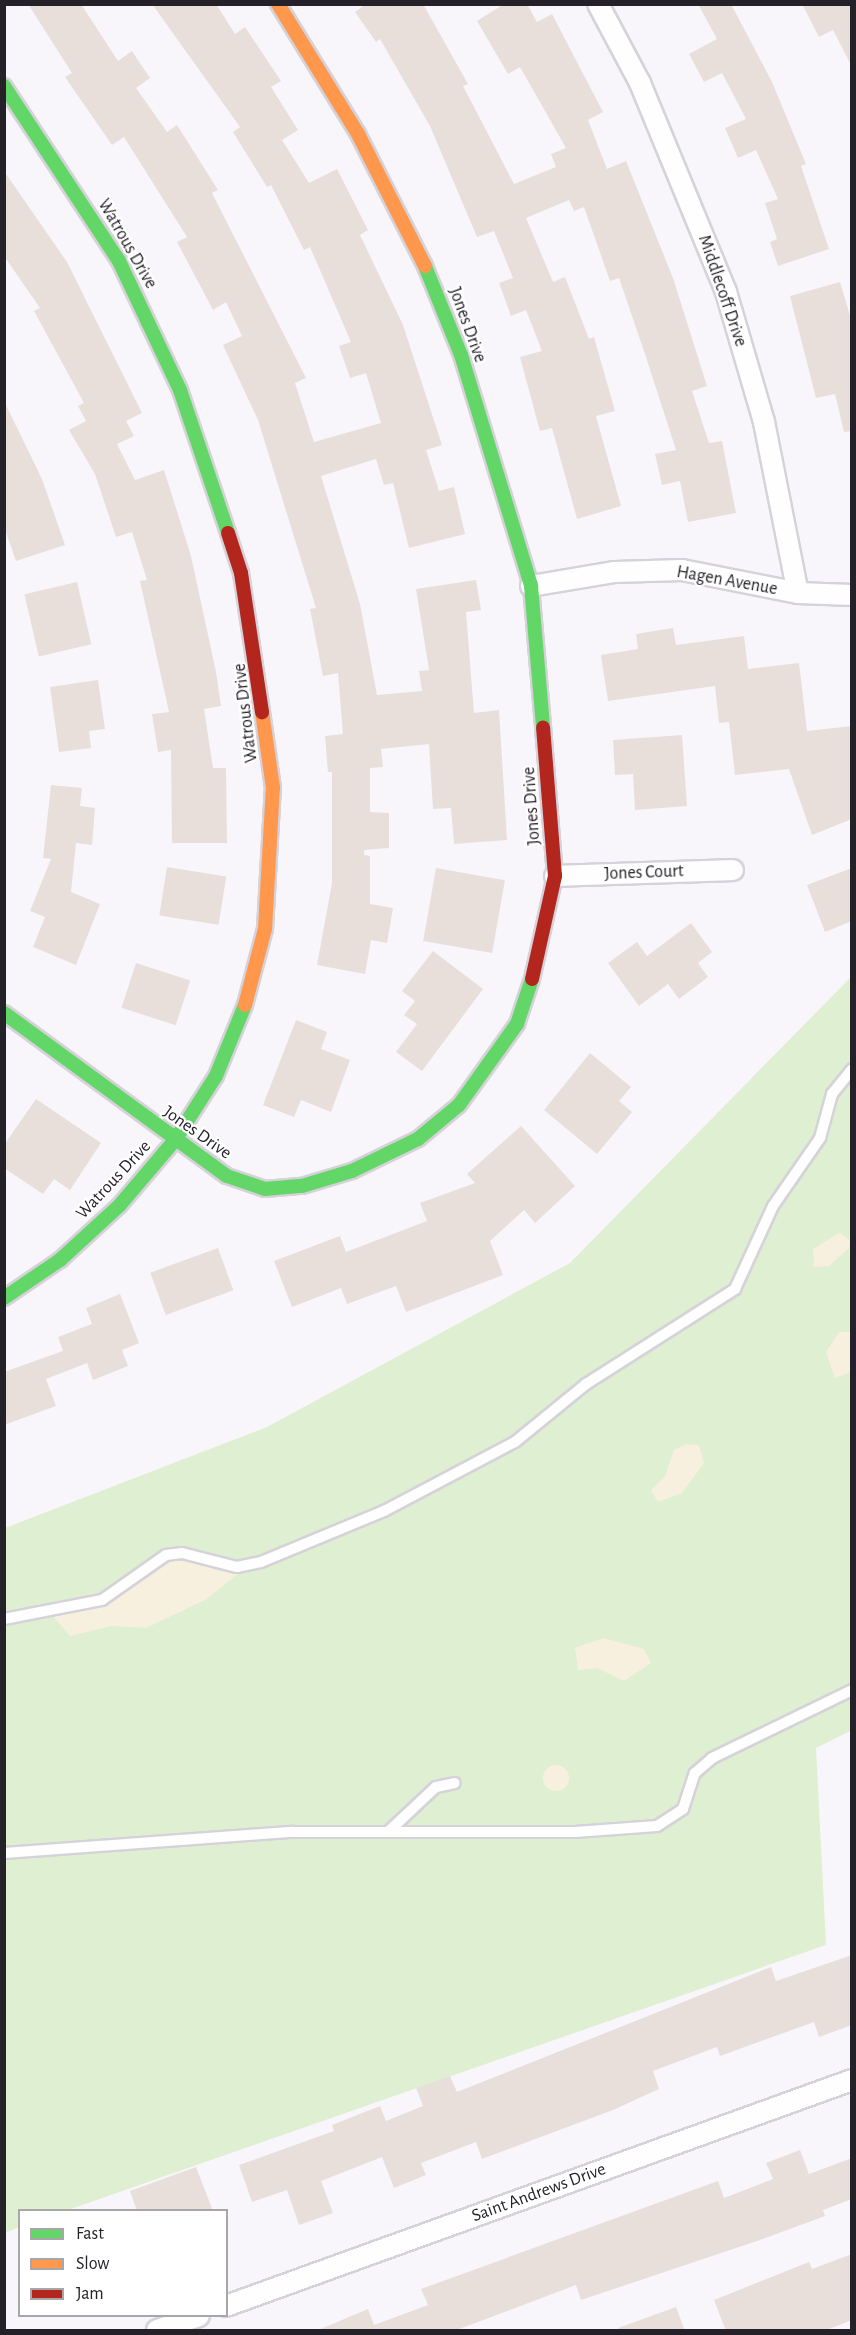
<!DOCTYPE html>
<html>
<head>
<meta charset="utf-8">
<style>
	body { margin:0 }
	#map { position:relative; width:856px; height:2335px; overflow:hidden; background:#f8f6fb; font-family:"Alegreya Sans",sans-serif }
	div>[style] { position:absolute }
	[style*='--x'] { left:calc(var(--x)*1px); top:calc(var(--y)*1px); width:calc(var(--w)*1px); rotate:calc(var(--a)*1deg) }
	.green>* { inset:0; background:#dfefd1 }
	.sand>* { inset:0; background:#f7f0de }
	.round { border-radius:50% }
	.building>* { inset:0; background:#e8dfda; transform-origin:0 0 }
	.roads { filter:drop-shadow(2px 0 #d5d2d9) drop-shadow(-2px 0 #d5d2d9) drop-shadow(0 2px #d5d2d9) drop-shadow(0 -2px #d5d2d9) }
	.lane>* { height:10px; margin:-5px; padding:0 5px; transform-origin:5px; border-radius:5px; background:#fefefe }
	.street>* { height:20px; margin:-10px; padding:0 10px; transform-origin:10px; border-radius:10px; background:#fefefe }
	.fast>* { height:14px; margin:-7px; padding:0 7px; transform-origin:7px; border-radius:7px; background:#63d668 }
	.slow>* { height:14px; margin:-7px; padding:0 7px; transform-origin:7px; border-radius:7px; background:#ff974d }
	.jam>* { height:14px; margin:-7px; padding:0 7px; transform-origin:7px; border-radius:7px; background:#b3261e }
	span { translate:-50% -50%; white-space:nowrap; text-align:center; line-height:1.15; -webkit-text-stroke:4.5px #fff; paint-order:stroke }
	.street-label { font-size:18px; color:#252129 }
	.frame { position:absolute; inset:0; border:6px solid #252129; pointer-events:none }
	.legend { position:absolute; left:18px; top:2209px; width:210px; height:108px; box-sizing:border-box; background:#fff; border:2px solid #a8a6a9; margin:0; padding:8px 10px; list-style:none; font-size:18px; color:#252129 }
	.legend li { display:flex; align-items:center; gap:12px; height:30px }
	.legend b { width:30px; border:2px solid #a8a6a9 }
</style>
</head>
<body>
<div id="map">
	<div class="green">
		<i style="clip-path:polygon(851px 977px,852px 1730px,816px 1748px,826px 1945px,68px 2210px,20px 2210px,19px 2227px,5px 2233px,5px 1528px,267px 1427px,570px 1263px)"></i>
	</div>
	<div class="sand">
		<i style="clip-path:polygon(839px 1233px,850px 1240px,849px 1248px,829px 1266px,814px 1267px,813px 1249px)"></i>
		<i style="clip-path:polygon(839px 1332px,851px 1332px,851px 1372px,835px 1378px,826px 1352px)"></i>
		<i style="clip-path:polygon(686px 1444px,699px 1445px,704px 1463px,682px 1493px,658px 1502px,651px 1490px,665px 1476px,674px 1450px)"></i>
		<i style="clip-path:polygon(174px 1559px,240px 1572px,207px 1599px,146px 1628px,111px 1626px,70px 1636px,52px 1615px,109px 1602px)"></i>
		<i style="clip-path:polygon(603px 1638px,644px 1649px,651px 1663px,624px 1681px,597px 1668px,578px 1670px,575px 1648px)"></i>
		<i class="round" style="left:543px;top:1765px;width:26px;height:26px"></i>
	</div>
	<div class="building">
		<i style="clip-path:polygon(28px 4px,81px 4px,118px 61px,132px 51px,150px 78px,136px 88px,167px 132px,177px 125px,218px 190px,212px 193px,306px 378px,295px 383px,314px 442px,381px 423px,366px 373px,350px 378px,339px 346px,351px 342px,310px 247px,304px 250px,271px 185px,267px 187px,233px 132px,240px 127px,152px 4px,216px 4px,235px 34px,245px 27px,281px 81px,271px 87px,298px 130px,282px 140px,309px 183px,337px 169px,368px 230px,360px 235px,403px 325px,442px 445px,426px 450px,439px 491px,454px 487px,465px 534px,409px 548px,393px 483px,384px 485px,376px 459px,321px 476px,360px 604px,377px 695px,422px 691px,419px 671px,429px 670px,416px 589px,476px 580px,481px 610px,466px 612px,474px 713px,499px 710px,507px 840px,454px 844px,451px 808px,433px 809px,429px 744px,381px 749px,383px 767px,370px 768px,370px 812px,389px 813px,389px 848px,364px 850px,364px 855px,370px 856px,370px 904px,393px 908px,387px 943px,371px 940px,365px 974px,317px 965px,332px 883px,332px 772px,328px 772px,325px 736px,343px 734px,338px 673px,323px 676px,310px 609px,316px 608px,258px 420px,223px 345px,242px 336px,226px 302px,213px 310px,177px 242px,187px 237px,124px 137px,112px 145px,65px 77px,72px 73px)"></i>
		<i style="clip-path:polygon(366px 4px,423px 4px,468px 84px,463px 86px,514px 184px,556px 167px,551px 154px,566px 148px,520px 67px,508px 74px,477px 21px,504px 4px,527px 4px,537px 22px,552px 14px,603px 112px,588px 120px,607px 169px,626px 161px,673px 278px,707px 386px,692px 391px,709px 443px,722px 441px,736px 513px,688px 522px,680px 481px,662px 485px,655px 454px,676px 450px,645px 354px,619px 278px,610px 281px,584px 207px,574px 211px,569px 200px,526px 218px,553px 282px,565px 277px,589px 339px,594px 337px,615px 411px,596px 416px,621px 506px,577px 519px,552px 428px,540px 431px,520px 357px,542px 351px,526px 310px,511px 316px,499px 283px,513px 278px,494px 231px,477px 237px,430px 126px,380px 39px,376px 42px,355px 12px)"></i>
		<i style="clip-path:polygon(698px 4px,731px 4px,772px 82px,806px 164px,801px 166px,829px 249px,778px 266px,770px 242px,777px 239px,765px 203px,778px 199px,756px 150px,738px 158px,725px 128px,746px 119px,722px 73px,704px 82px,689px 54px,717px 39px)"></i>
		<i style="clip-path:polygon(802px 4px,852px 4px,852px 67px,833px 30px,819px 37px)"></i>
		<i style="clip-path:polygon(4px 171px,67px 262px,142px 413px,126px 421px,134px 436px,117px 444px,135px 480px,164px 470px,191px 556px,216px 672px,221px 706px,204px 709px,213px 768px,226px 768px,227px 843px,172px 843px,171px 750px,158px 752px,152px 714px,169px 712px,140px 581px,147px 580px,132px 532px,116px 537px,95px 474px,69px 430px,86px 421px,78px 406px,84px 403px,34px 311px,40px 308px,4px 256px)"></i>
		<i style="clip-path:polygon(840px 282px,852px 322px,852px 431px,844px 432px,835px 394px,816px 398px,790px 296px)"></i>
		<i style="clip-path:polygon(4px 401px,42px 479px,65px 545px,16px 561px,4px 527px)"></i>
		<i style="left:77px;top:582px;width:64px;height:54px;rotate:77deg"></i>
		<i style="clip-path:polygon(673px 628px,676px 645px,744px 636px,748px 669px,799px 663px,807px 731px,852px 726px,852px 819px,812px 835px,789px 769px,735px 775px,729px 722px,719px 723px,715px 686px,608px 701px,601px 655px,638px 649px,636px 634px)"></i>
		<i style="clip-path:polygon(98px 680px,105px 729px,89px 731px,91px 748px,59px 752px,50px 687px)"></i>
		<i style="clip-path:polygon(682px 735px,687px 806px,635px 810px,633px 774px,615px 775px,613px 740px)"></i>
		<i style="clip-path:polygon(51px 785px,82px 788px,80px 806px,95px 808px,92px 845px,76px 843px,71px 892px,100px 904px,76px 965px,33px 947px,45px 917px,30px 911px,51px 859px,43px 858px)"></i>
		<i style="left:167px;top:867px;width:60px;height:49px;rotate:9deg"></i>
		<i style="left:436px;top:868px;width:70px;height:74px;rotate:10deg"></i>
		<i style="clip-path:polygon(852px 868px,852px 921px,825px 932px,807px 885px)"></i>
		<i style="clip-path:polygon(691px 923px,712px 952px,698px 963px,708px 977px,679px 999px,668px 984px,639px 1006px,608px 963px,637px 942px,647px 956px)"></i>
		<i style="clip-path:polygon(433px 951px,483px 989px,422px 1071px,396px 1052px,417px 1024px,404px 1015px,415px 1001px,402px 991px)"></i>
		<i style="left:136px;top:963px;width:57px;height:47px;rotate:18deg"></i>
		<i style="clip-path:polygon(296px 1020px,327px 1032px,321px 1049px,350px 1060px,331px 1112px,301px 1100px,294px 1117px,263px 1105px)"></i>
		<i style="clip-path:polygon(590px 1053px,631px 1087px,619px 1101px,632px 1112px,597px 1154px,544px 1110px)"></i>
		<i style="clip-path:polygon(36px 1099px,101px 1143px,70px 1190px,54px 1179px,43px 1194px,4px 1168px,4px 1145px)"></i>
		<i style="clip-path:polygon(521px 1126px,575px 1186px,535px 1223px,524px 1210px,490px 1241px,503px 1275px,406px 1312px,396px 1286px,347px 1304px,341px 1288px,292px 1307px,274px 1261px,340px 1236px,346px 1252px,427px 1221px,420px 1203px,475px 1183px,467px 1174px)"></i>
		<i style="left:218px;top:1248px;width:45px;height:72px;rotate:70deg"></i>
		<i style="clip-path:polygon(120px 1294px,139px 1343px,122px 1350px,128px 1366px,93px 1380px,87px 1363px,46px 1379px,56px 1406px,4px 1425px,4px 1372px,63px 1351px,58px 1337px,92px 1324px,86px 1308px)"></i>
		<i style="clip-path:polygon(852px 1955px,852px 2025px,819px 2037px,814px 2022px,720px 2056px,717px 2047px,653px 2071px,659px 2089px,613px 2110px,482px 2159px,476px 2142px,421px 2163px,426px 2175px,394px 2188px,382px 2157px,321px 2181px,333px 2213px,299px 2225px,287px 2190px,252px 2202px,239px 2165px,334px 2131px,332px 2125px,380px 2106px,386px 2121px,423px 2106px,416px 2088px,450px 2076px,457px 2092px,771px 1967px,776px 1981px)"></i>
		<i style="clip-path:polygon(800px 2150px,809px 2174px,852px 2158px,852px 2199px,823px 2210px,825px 2216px,757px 2241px,581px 2300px,576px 2285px,454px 2331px,316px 2331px,368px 2309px,374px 2325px,428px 2305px,421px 2289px,718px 2181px,724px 2198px,773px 2179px,766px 2163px)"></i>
		<i style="clip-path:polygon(196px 2167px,213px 2211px,137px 2211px,130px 2191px)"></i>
		<i style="clip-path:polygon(852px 2254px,852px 2320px,824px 2331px,726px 2331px,714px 2300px,809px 2262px,812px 2269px)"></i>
		<i style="clip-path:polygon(676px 2307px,685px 2331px,618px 2331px,618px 2328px)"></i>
	</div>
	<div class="roads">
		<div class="lane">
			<i style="--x:4;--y:1619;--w:100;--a:-11"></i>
			<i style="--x:102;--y:1600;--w:78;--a:-35.1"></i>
			<i style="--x:166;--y:1555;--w:16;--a:-7"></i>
			<i style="--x:182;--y:1553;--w:57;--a:14.3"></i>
			<i style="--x:237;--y:1567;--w:25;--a:-12"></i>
			<i style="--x:261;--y:1562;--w:133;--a:-22.5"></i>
			<i style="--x:384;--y:1511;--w:148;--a:-27.8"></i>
			<i style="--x:515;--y:1442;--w:92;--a:-39.2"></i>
			<i style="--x:586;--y:1384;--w:177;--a:-32.5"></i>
			<i style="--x:735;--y:1289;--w:91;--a:-65.4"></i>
			<i style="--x:773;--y:1206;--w:83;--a:-55.3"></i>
			<i style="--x:820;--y:1138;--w:46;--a:-74.7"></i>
			<i style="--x:832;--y:1094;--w:32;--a:-51"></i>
			<i style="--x:390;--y:1830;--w:63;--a:-43.1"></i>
			<i style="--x:436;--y:1787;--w:19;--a:-12"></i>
			<i style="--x:4;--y:1853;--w:289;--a:-4.2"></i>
			<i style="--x:292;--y:1832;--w:283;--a:0"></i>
			<i style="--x:575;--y:1832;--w:82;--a:-4.2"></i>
			<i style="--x:657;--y:1826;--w:31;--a:-33"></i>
			<i style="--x:683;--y:1809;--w:38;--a:-72"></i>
			<i style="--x:695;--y:1773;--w:23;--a:-41"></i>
			<i style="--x:712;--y:1758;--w:156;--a:-25.9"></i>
		</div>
		<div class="street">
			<i style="--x:598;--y:4;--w:89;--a:62"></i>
			<i style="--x:640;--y:83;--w:226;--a:67.6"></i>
			<i style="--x:726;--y:292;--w:135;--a:73.7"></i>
			<i style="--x:764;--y:422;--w:174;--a:78.8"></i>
			<i style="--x:531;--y:586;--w:85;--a:-9.5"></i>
			<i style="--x:615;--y:572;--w:67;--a:-1.7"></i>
			<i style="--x:682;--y:570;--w:118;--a:11.2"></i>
			<i style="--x:798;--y:593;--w:54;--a:2.1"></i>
			<i style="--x:555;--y:876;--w:178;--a:-1.9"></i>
			<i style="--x:226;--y:2306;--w:666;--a:-19.85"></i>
			<i style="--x:157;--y:2330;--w:44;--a:-18.4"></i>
		</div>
		<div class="fast">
			<i style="--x:4;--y:86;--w:209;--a:56.7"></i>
			<i style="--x:119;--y:261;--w:143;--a:64.7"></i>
			<i style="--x:180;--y:390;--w:151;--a:71.4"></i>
			<i style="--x:425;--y:266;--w:96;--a:68"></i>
			<i style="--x:461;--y:355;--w:241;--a:73.1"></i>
			<i style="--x:531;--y:586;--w:142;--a:85.1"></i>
			<i style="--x:4;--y:1013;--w:276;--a:36.2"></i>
			<i style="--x:227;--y:1176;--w:40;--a:18.9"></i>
			<i style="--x:265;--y:1189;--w:37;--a:-5"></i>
			<i style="--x:302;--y:1186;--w:52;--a:-16.7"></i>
			<i style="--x:352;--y:1171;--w:73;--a:-25.9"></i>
			<i style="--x:418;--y:1139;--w:53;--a:-39.7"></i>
			<i style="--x:459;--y:1105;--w:100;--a:-54.4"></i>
			<i style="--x:517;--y:1024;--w:47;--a:-71.6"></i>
			<i style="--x:4;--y:1298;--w:68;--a:-34.2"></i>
			<i style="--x:60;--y:1260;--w:80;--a:-42.5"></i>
			<i style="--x:119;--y:1206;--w:87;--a:-49.7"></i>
			<i style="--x:175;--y:1140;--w:76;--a:-57.4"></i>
			<i style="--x:216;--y:1076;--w:77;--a:-67.8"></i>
		</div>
		<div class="slow">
			<i style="--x:278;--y:4;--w:153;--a:58.4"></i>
			<i style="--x:358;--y:134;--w:148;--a:63.1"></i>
			<i style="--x:245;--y:1005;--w:79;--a:-75.3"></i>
			<i style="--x:265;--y:929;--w:141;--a:-86.8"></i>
			<i style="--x:273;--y:788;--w:77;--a:-98.2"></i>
		</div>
		<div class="jam">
			<i style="--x:228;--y:533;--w:42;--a:72"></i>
			<i style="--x:241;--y:573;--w:141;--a:81.4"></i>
			<i style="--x:532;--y:979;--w:106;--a:-77.4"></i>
			<i style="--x:555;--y:876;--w:149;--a:-94.6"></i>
		</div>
	</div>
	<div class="street-label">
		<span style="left:127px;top:244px;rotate:60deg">Watrous Drive</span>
		<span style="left:722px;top:291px;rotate:71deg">Middlecoff Drive</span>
		<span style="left:467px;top:325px;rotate:70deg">Jones Drive</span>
		<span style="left:727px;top:581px;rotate:10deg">Hagen Avenue</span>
		<span style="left:246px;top:713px;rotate:-97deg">Watrous Drive</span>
		<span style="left:532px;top:806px;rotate:-94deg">Jones Drive</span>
		<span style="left:644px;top:873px;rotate:-2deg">Jones Court</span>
		<span style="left:197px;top:1133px;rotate:35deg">Jones Drive</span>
		<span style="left:114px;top:1180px;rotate:-47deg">Watrous Drive</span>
		<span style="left:539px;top:2193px;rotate:-20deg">Saint Andrews Drive</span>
	</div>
	<div class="frame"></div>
	<ul class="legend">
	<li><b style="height:8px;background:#63d668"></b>Fast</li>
	<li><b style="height:8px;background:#ff974d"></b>Slow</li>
	<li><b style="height:8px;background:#b3261e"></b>Jam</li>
	</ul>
</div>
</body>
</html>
